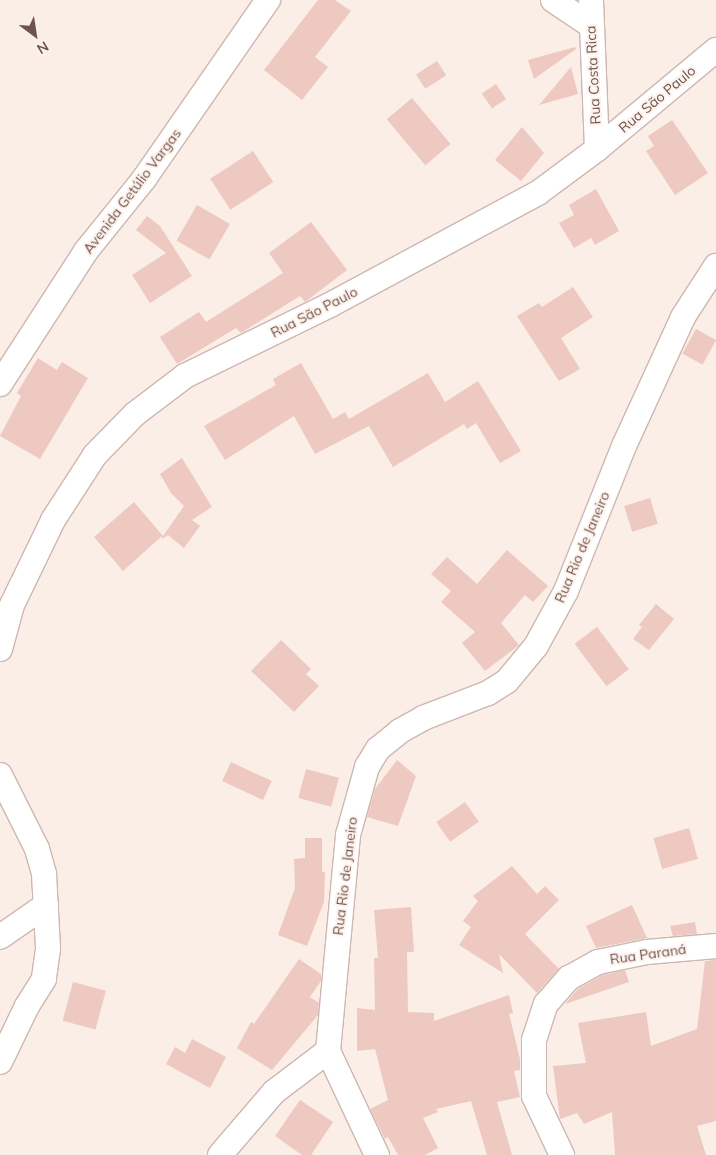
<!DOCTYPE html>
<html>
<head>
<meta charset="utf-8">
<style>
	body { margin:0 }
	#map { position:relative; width:716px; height:1155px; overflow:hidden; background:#faeee7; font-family:Mulish,sans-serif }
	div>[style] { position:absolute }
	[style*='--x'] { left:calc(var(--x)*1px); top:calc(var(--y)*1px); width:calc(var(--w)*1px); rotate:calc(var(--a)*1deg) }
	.building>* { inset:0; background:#edc9c1; transform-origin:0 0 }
	.roads { filter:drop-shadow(1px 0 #cdb7b1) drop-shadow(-1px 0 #cdb7b1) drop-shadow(0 1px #cdb7b1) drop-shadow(0 -1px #cdb7b1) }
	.street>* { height:24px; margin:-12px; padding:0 12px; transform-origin:12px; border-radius:12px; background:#fff }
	span { translate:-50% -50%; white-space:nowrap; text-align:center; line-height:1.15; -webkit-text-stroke:4px #fdf3ed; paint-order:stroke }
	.street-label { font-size:14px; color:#71534e }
	.north { position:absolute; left:10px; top:10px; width:50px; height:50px; -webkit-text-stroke:4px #fdf3ed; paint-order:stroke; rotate:149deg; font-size:14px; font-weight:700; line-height:20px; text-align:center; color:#71534e }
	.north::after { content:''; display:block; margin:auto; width:18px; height:22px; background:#71534e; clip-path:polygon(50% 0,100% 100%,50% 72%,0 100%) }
</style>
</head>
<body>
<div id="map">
	<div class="building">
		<i style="clip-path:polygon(318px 0,335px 0,351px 11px,315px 57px,328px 67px,302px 100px,264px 70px)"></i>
		<i style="clip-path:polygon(575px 47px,576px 49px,534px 79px,528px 60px)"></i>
		<i style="left:437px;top:61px;width:17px;height:25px;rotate:57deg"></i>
		<i style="clip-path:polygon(571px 67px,578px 94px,539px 105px)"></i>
		<i style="left:496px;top:84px;width:18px;height:17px;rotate:56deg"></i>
		<i style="left:412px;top:98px;width:60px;height:33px;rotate:50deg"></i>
		<i style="clip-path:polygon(672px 120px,708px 173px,675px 195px,646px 151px,654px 146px,648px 136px)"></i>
		<i style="clip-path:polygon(522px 127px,544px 153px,521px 181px,495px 160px)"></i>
		<i style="left:253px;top:151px;width:37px;height:51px;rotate:57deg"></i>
		<i style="clip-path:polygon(596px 189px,619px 231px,595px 245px,591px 238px,574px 248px,559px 223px,574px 215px,569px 205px)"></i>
		<i style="left:197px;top:205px;width:38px;height:41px;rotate:30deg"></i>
		<i style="clip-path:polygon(147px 216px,160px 226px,192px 276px,150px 303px,132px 275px,166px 253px,136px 230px)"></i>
		<i style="clip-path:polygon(311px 222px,347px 270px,305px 302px,300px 296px,241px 333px,236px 328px,177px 364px,160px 337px,199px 312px,206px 322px,283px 273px,269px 253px)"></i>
		<i style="clip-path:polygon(573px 287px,593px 317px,561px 338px,580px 369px,559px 381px,517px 316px,539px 303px,542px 307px)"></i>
		<i style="left:696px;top:329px;width:23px;height:28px;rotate:29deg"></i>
		<i style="clip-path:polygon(38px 358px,57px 370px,62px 362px,88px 378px,40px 459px,0 436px,21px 396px,17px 393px)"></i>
		<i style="clip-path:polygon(301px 363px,333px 419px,345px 412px,349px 419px,428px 373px,445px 402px,478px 381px,521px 451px,500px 463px,476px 423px,467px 429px,464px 424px,393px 467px,369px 426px,315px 454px,294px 416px,225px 460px,204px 426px,276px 385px,273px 379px)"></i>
		<i style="clip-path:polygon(182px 458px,212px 507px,192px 520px,200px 526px,184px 548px,168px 535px,162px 539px,162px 536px,123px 571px,94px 537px,134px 502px,163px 536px,184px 506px,171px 493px,160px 474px)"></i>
		<i style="left:650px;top:498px;width:27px;height:27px;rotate:73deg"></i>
		<i style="clip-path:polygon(507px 550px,548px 586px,533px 602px,525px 595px,501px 623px,519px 645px,485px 671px,462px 643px,475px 632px,441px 602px,451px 591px,431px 574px,447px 557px,477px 584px)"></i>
		<i style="clip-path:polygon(656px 604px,674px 619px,649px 650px,633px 639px,642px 627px,639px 625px)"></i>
		<i style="left:597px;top:627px;width:53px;height:28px;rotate:53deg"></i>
		<i style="clip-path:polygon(281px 640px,311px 669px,306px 674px,319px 686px,294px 712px,251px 671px)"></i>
		<i style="clip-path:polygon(397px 760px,416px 776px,398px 826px,367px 817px,375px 789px)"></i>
		<i style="left:231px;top:762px;width:45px;height:21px;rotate:25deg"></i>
		<i style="left:306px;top:769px;width:34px;height:30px;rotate:15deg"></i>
		<i style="left:465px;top:802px;width:24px;height:35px;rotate:55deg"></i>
		<i style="left:689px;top:828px;width:32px;height:37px;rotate:74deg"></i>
		<i style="clip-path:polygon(305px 838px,322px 838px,322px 872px,325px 872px,324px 902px,307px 946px,278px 935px,295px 888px,294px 859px,305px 858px)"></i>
		<i style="clip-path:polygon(512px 866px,537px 894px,545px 886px,559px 900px,525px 934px,559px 969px,537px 993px,499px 954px,503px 973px,459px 945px,471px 927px,463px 921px,478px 901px,473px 896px)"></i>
		<i style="clip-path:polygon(632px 905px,647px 938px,596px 948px,586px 926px)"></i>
		<i style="clip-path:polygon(411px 907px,414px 952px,407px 952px,408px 1012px,434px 1013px,434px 1021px,509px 995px,513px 1013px,509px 1014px,520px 1059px,520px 1070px,514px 1071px,520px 1097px,497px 1102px,512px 1155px,487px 1155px,471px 1101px,436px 1109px,438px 1112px,423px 1118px,438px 1148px,425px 1155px,398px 1155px,388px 1137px,385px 1139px,370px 1109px,388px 1100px,375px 1049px,357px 1051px,357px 1008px,375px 1010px,374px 958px,378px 958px,374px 910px)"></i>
		<i style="clip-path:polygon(695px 922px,697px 934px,673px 936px,670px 926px)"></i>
		<i style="clip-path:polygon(299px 959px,321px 974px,321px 981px,310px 997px,319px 1003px,318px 1015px,272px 1070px,237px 1048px,251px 1022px,254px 1024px)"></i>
		<i style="clip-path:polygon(716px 960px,716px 1121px,697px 1126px,706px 1155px,615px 1155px,612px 1112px,584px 1124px,577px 1113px,560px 1119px,553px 1066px,586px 1063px,578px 1023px,646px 1012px,651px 1046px,697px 1029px,705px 961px)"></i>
		<i style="clip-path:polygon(625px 970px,629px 982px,565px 1004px,578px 989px,603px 975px)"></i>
		<i style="left:73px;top:982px;width:34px;height:40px;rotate:15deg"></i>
		<i style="clip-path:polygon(192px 1039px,226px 1057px,210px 1088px,166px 1064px,175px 1047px,185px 1053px)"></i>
		<i style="clip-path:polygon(300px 1100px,333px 1122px,311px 1155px,302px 1155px,275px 1136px)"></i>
	</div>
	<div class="roads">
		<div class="street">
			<i style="--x:553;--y:0;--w:45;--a:34"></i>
			<i style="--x:591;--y:0;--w:149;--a:87.7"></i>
			<i style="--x:0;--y:384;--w:158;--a:-57.1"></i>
			<i style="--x:86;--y:251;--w:92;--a:-51.1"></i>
			<i style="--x:144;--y:179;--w:218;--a:-55.3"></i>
			<i style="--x:0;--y:649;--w:46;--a:-74.7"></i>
			<i style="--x:12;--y:605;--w:94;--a:-64.2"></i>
			<i style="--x:53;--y:520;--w:77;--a:-57.1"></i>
			<i style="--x:95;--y:455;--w:57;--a:-45.7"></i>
			<i style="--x:135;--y:414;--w:63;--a:-37.2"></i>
			<i style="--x:185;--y:376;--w:161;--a:-26.1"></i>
			<i style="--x:330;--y:305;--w:236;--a:-28.3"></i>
			<i style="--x:538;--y:193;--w:74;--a:-36.7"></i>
			<i style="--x:597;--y:149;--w:155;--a:-39.8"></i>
			<i style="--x:0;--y:775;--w:83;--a:63.4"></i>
			<i style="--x:37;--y:849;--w:26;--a:74"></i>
			<i style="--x:44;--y:874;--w:75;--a:86.9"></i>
			<i style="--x:48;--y:949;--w:30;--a:98"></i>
			<i style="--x:44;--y:979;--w:32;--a:122"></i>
			<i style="--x:27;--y:1006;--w:62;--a:115.7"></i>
			<i style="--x:0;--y:937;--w:56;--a:-34.8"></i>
			<i style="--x:328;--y:1051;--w:115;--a:64.8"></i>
			<i style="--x:220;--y:1155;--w:83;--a:-49.4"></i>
			<i style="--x:274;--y:1092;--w:68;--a:-37.2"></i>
			<i style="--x:328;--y:1051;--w:217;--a:-84.7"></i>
			<i style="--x:348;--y:835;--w:71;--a:-74.4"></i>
			<i style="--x:367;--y:767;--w:21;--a:-59"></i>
			<i style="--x:378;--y:749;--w:28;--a:-39"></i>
			<i style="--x:400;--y:731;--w:26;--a:-29"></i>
			<i style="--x:423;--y:718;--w:70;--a:-21"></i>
			<i style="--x:488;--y:693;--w:22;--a:-32"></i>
			<i style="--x:507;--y:681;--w:45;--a:-50.4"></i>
			<i style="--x:536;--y:646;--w:63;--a:-61.4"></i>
			<i style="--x:566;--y:591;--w:156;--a:-68.2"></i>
			<i style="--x:624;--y:446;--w:142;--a:-65.4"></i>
			<i style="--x:683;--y:317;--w:61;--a:-57.1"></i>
			<i style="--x:562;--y:1155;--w:65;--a:-115.4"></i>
			<i style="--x:534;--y:1096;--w:56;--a:-90"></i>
			<i style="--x:534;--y:1040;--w:38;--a:-72"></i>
			<i style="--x:546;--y:1004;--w:35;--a:-49"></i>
			<i style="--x:569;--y:978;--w:33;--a:-29"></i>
			<i style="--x:598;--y:962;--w:50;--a:-11.5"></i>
			<i style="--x:647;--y:952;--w:69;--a:-5"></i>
		</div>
	</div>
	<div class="street-label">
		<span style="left:593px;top:75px;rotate:-93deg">Rua Costa Rica</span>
		<span style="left:657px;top:99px;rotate:-40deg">Rua São Paulo</span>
		<span style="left:132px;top:191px;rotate:-53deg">Avenida Getúlio Vargas</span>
		<span style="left:314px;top:312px;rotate:-27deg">Rua São Paulo</span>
		<span style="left:582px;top:547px;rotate:-67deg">Rua Rio de Janeiro</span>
		<span style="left:345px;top:876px;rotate:-83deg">Rua Rio de Janeiro</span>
		<span style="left:648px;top:954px;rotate:-8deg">Rua Paraná</span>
	</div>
	<div class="north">N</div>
</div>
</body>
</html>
